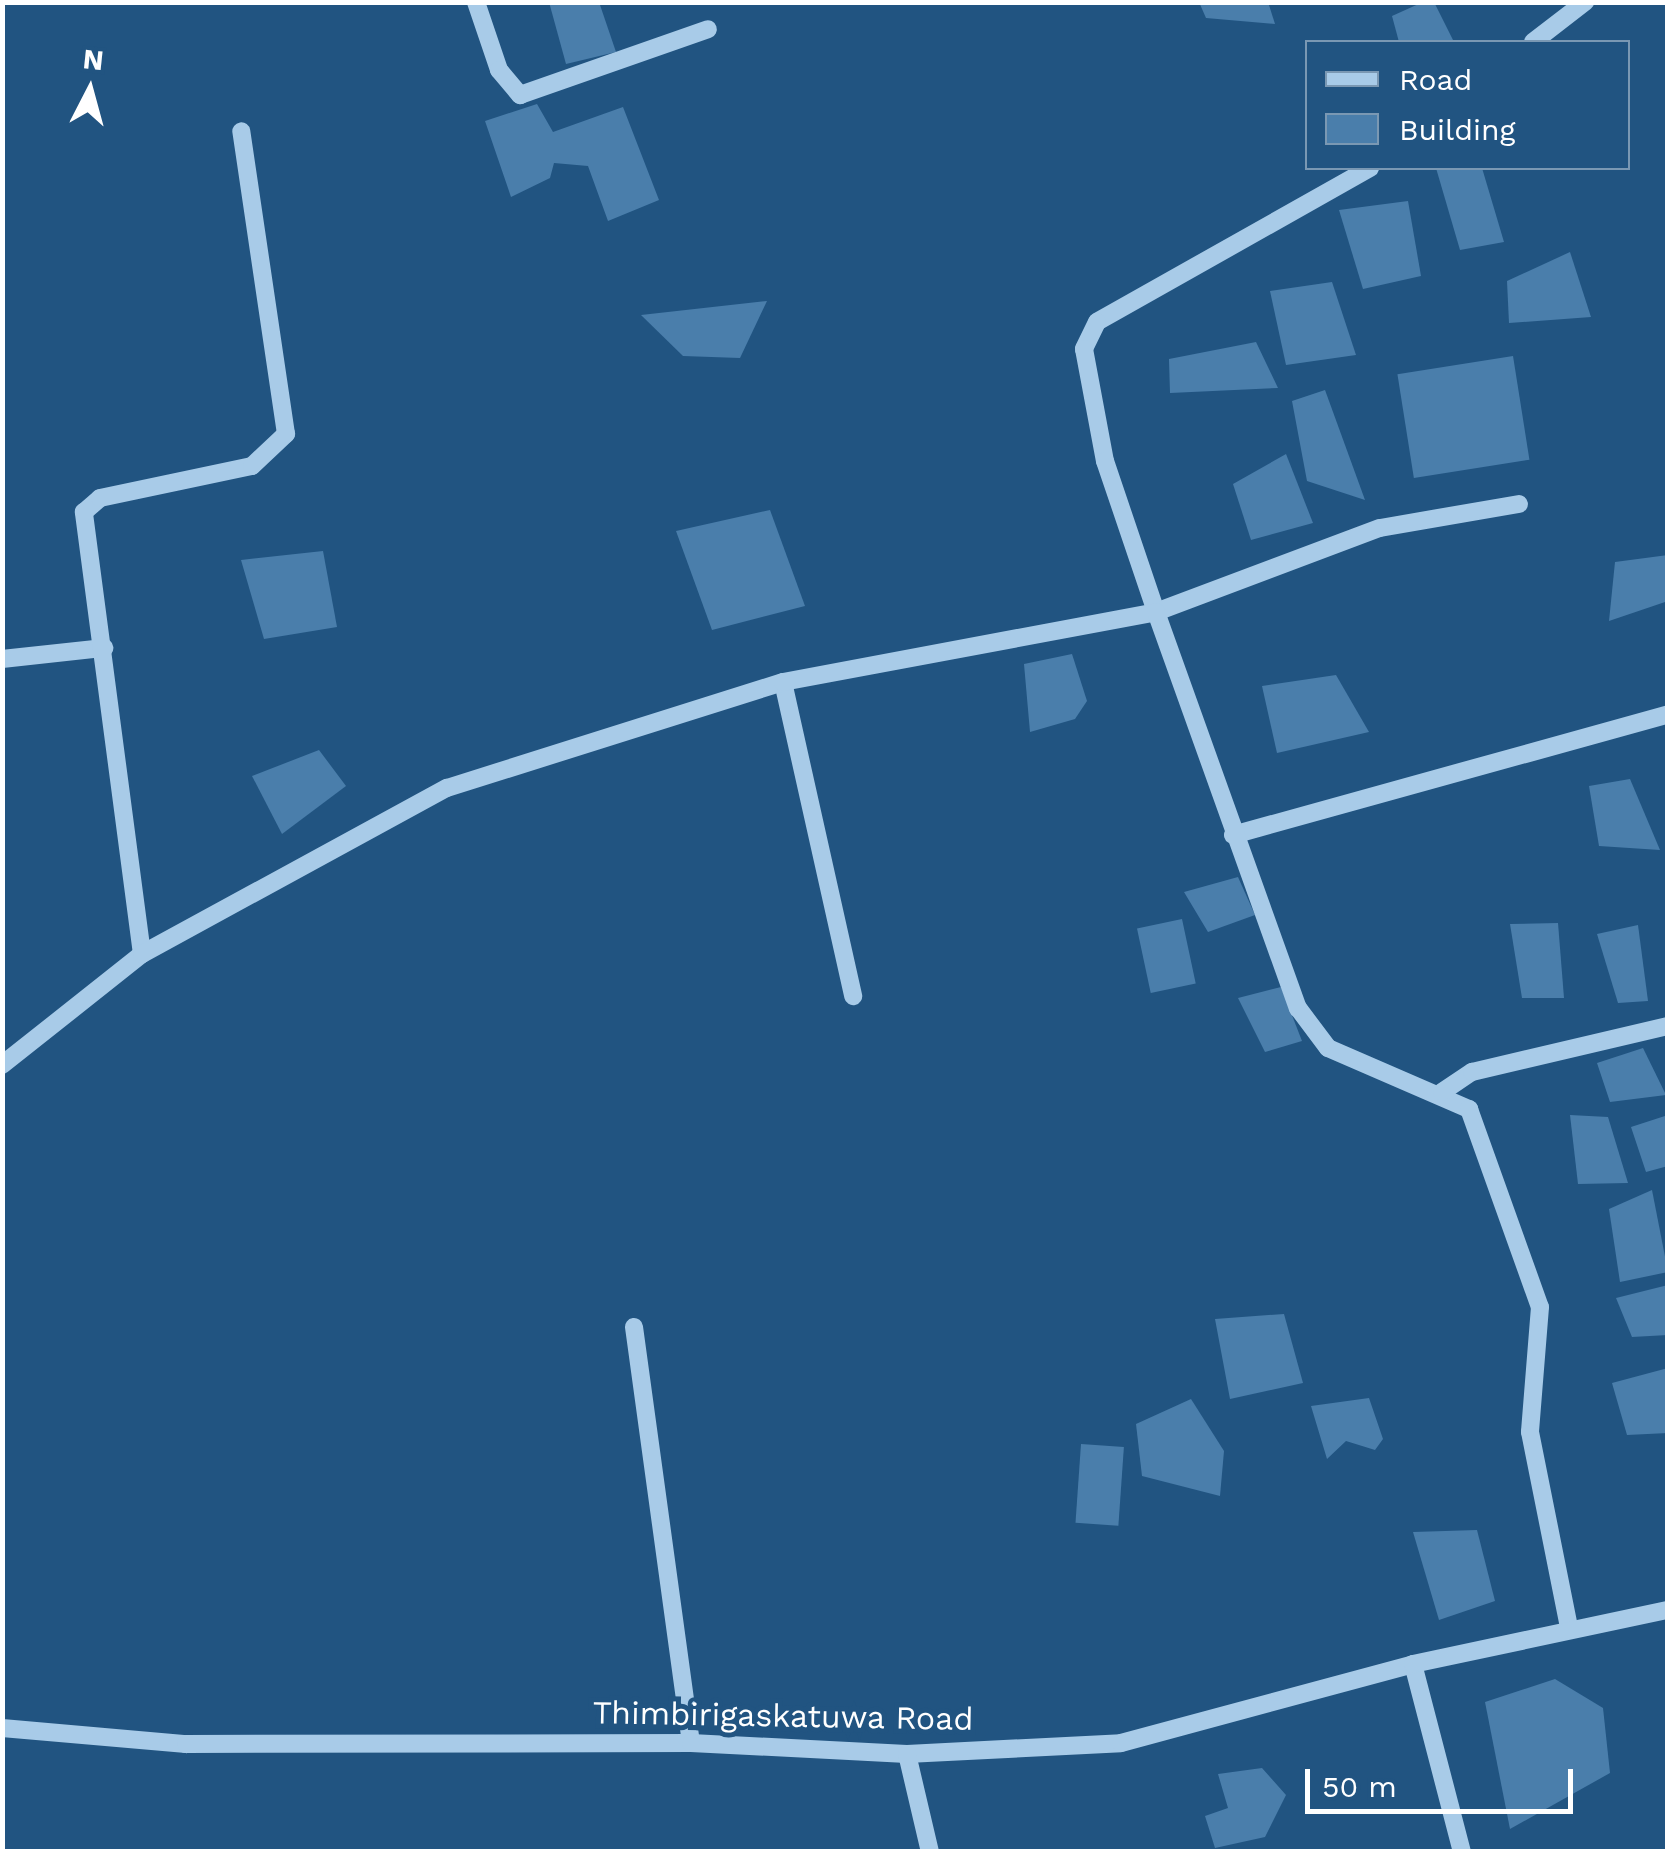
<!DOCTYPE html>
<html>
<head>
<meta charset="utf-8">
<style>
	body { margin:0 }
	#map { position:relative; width:1670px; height:1854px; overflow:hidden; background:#215481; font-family:"Work Sans",sans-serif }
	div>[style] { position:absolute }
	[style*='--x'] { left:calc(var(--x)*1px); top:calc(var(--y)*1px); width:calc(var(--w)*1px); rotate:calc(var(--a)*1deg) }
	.building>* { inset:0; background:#4a7eab; transform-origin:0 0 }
	.minor>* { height:18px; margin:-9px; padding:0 9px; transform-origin:9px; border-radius:9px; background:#a8cbe8 }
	span { translate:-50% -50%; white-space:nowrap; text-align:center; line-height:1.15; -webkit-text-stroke:10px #215481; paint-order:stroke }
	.street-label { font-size:32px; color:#fff }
	.frame { position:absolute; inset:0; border:5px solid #fff; pointer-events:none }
	.legend { position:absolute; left:1305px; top:40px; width:325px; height:130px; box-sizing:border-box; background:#215481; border:2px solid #7a98b3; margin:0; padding:12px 18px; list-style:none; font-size:30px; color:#fff }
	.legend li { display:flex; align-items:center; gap:20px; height:50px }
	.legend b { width:50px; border:2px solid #7a98b3 }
	.north { position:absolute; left:40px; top:40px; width:100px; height:100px; -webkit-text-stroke:8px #215481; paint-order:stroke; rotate:6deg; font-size:28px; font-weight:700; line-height:40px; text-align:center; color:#fff }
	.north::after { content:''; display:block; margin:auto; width:35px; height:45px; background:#fff; clip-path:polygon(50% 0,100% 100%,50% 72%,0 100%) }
	.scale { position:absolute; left:1305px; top:1769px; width:268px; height:45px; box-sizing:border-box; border:5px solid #fff; border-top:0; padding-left:12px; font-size:30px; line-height:35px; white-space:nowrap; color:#fff; -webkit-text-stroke:8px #215481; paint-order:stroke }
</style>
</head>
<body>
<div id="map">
	<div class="building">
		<i style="clip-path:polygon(549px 2px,599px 2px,616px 52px,566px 64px)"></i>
		<i style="clip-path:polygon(1199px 2px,1268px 2px,1275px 24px,1206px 18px)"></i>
		<i style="clip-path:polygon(1423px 2px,1434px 2px,1454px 42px,1399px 42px,1392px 16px)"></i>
		<i style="clip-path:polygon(537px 104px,553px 132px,623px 107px,659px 200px,608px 221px,588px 166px,554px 163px,550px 178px,511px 197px,485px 121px)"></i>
		<i style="clip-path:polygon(1436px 168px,1482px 168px,1504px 242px,1460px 250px)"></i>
		<i style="clip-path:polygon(1408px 201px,1421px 276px,1363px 289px,1339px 210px)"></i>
		<i style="clip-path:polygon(1570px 252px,1591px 317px,1509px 323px,1507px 281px)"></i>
		<i style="clip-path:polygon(1332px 282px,1356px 355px,1286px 365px,1270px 291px)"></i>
		<i style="clip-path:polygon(767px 301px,740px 358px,683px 356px,641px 315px)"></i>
		<i style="clip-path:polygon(1256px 342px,1278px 388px,1170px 393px,1169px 359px)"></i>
		<i style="left:1513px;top:356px;width:105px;height:117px;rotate:81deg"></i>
		<i style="clip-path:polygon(1325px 390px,1365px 500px,1307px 481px,1292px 401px)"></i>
		<i style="clip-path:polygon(1286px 454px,1313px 523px,1251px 540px,1233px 484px)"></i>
		<i style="clip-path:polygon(770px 510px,805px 606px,712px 630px,676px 531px)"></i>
		<i style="clip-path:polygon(323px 551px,337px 627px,264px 639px,241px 560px)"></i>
		<i style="clip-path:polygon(1668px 555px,1668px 601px,1609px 621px,1615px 562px)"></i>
		<i style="clip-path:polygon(1072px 654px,1087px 701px,1075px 719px,1030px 732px,1024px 664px)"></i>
		<i style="clip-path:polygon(1336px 675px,1369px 732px,1277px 753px,1262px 686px)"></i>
		<i style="clip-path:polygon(319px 750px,346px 786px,282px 834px,252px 776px)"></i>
		<i style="clip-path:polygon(1630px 779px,1660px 850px,1599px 846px,1589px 786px)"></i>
		<i style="clip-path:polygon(1238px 877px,1255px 915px,1208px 932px,1184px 892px)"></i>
		<i style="left:1182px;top:919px;width:66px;height:46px;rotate:78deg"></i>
		<i style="clip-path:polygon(1558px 923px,1564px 998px,1522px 998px,1510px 924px)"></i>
		<i style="clip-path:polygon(1638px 925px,1648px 1001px,1618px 1003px,1597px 934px)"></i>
		<i style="clip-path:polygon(1281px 987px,1302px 1041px,1265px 1052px,1238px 998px)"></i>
		<i style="clip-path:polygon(1643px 1048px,1666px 1095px,1610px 1102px,1597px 1063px)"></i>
		<i style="clip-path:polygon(1570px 1115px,1608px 1117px,1628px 1183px,1578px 1184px)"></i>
		<i style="clip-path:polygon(1668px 1115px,1668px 1166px,1646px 1172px,1631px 1127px)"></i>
		<i style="clip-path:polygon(1652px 1190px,1668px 1272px,1620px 1282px,1609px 1209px)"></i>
		<i style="clip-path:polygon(1668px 1285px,1668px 1335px,1632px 1337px,1616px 1298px)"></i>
		<i style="clip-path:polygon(1284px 1314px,1303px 1383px,1230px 1399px,1215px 1319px)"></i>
		<i style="clip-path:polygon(1668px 1368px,1668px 1433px,1627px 1435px,1612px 1383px)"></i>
		<i style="clip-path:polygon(1369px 1398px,1383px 1439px,1375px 1450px,1346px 1441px,1327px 1459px,1311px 1406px)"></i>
		<i style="clip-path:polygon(1191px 1399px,1224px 1451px,1220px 1496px,1142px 1476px,1136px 1424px)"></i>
		<i style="left:1081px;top:1444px;width:43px;height:79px;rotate:4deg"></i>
		<i style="clip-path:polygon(1477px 1530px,1495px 1601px,1439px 1620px,1413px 1532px)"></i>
		<i style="clip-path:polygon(1555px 1679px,1603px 1708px,1610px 1773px,1510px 1829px,1485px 1702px)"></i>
		<i style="clip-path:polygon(1262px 1768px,1286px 1795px,1265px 1837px,1215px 1848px,1205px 1816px,1228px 1808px,1218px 1774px)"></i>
	</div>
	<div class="minor">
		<i style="--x:476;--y:2;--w:72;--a:71.3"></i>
		<i style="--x:499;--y:70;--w:33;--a:50"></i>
		<i style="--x:520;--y:95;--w:199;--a:-19.3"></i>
		<i style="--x:1533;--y:42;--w:66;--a:-37.6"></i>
		<i style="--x:1370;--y:168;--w:313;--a:150.6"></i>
		<i style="--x:1097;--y:322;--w:30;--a:116"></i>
		<i style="--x:1084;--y:349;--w:114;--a:79.4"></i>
		<i style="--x:1105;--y:461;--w:159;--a:71.3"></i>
		<i style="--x:1156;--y:612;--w:239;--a:-20.6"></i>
		<i style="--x:1380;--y:528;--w:141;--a:-9.8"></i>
		<i style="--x:2;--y:659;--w:103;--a:-6.2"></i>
		<i style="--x:783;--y:682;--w:322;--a:77.4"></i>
		<i style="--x:1233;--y:835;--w:452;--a:-15.5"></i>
		<i style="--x:142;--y:954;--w:446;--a:-97.5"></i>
		<i style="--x:84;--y:512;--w:21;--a:-41"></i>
		<i style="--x:100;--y:498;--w:155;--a:-11.9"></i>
		<i style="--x:252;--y:466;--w:47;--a:-43.3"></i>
		<i style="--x:286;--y:434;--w:306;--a:-98.4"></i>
		<i style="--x:2;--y:1065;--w:179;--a:-38.4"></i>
		<i style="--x:142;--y:954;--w:347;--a:-28.6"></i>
		<i style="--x:447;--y:788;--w:352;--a:-17.5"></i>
		<i style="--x:783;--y:682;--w:380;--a:-10.6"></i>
		<i style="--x:1156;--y:612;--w:421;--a:70.3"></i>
		<i style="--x:1298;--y:1008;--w:50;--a:53.1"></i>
		<i style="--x:1328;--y:1048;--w:154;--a:23.4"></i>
		<i style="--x:1469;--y:1109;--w:210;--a:70.3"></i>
		<i style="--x:1540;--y:1307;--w:125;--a:94.6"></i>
		<i style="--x:1530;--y:1432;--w:199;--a:78.7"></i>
		<i style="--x:1442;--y:1092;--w:36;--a:-34"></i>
		<i style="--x:1472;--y:1072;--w:201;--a:-13.2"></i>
		<i style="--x:634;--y:1327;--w:420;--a:82.2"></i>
		<i style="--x:1413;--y:1664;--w:194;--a:75.4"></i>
		<i style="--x:2;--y:1728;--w:185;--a:5"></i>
		<i style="--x:186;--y:1744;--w:505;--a:-0.11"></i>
		<i style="--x:691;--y:1743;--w:216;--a:2.9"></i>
		<i style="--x:907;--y:1754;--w:214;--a:-2.9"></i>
		<i style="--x:1121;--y:1743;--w:302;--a:-15.1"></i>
		<i style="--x:1413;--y:1664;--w:261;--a:-12"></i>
		<i style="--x:907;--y:1754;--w:101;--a:76.8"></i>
	</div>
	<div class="street-label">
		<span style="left:783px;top:1716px;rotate:1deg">Thimbirigaskatuwa Road</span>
	</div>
	<div class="frame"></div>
	<ul class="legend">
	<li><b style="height:12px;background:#a8cbe8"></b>Road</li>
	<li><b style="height:28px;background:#4a7eab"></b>Building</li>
	</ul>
	<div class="north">N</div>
	<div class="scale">50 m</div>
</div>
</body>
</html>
